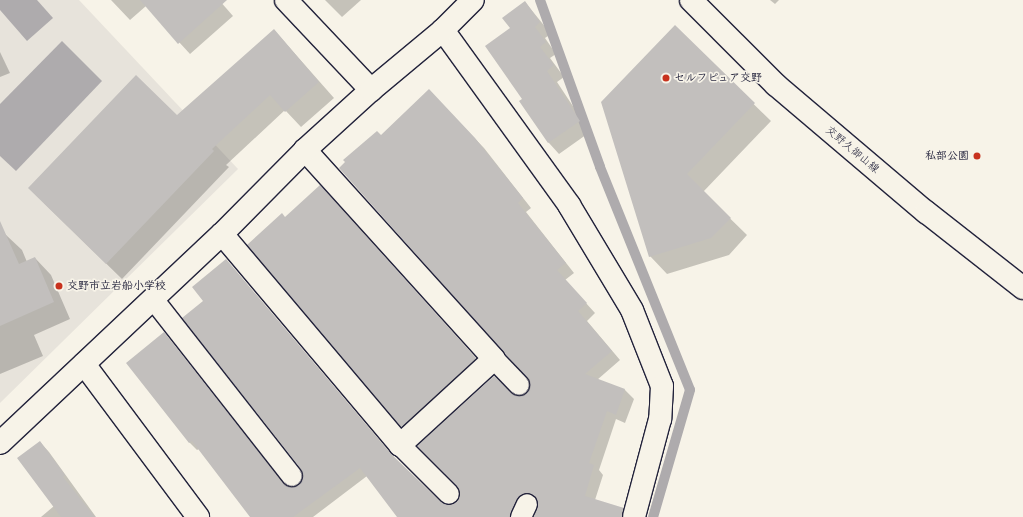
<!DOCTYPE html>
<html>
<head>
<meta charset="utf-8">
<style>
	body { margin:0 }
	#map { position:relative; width:1023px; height:517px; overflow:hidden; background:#f7f3e8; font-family:"Shantell Sans","Klee One",sans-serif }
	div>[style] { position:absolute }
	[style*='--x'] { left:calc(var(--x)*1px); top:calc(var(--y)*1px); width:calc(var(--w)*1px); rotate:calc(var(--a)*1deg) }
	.built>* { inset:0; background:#e7e3db }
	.water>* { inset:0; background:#aeabad }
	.shadow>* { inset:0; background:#0003 }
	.stream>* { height:10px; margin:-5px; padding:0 5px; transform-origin:5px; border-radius:5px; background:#aeabad }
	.building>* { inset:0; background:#c2bfbd }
	.roads { filter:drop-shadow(1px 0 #22223b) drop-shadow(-1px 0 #22223b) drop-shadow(0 1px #22223b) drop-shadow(0 -1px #22223b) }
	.service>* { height:20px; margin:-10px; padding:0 10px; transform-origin:10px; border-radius:10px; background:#f7f3e8 }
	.minor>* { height:22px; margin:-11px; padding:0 11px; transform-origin:11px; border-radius:11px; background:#f7f3e8 }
	.tertiary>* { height:22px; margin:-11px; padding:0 11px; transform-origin:11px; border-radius:11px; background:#f7f3e8 }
	.secondary>* { height:22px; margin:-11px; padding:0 11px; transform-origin:11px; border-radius:11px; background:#f7f3e8 }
	.dots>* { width:11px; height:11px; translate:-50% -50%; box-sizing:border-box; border:2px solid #f7f3e8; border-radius:50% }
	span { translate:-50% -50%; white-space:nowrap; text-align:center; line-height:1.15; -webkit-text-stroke:3.5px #f7f3e8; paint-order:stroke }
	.poi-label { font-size:11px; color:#22223b; font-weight:700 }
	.left { translate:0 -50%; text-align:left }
	.right { translate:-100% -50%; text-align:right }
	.street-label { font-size:11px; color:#22223b }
</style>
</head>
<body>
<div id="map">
	<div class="built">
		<i style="clip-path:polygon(0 0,79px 0,238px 169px,0 403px)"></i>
	</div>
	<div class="water">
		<i style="clip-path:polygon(0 0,37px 0,53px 18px,27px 41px,0 10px)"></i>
		<i style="clip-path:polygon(62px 41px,102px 81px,16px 171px,0 156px,0 104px)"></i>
	</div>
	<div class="shadow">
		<i style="clip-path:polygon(111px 0,219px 0,233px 16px,190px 54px,146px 6px,130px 20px)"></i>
		<i style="clip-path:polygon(325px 0,361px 0,342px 17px)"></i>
		<i style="clip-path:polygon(770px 0,779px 0,775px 4px)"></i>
		<i style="clip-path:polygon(525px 2px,551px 34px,545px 38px,556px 54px,550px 58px,564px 77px,557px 82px,590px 132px,559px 154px,549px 143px,520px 101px,523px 99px,511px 28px)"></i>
		<i style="clip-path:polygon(675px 27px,771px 121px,703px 192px,747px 235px,729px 255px,667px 274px,650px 256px)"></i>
		<i style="clip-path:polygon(274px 30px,334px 98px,301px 127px,285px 110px,226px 165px,229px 167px,122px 279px,44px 203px,177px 117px)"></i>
		<i style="clip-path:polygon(0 52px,10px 73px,0 77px)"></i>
		<i style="clip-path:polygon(438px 100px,484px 148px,531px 208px,526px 212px,574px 273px,565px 280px,595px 313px,587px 321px,620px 360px,597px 380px,625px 390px,634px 399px,625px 423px,616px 419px,599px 470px,603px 475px,595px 500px,602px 517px,534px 517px,540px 502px,529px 504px,523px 517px,496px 517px,516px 397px,528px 394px,531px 382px,381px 137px)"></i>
		<i style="clip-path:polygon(327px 193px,482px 366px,409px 433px,249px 245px,285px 218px)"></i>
		<i style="clip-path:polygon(5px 234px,22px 250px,27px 262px,35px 258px,51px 275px,70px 319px,34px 335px,43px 356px,0 374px,0 236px)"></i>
		<i style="clip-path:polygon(234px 269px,397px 461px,433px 517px,400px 517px,367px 476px,313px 517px,253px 517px,199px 449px,197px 450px,189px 442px,164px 333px,285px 485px,293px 488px,300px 486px,304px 475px,204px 301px)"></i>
		<i style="clip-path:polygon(40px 442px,49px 452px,96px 517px,41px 517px,54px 506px)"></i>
	</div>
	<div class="stream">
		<i style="--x:540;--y:0;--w:177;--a:70.2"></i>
		<i style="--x:600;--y:167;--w:240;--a:68"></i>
		<i style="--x:690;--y:390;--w:132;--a:106.2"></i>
	</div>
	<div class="building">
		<i style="clip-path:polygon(140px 0,227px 0,178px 44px)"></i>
		<i style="clip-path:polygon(525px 1px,540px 22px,535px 27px,546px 42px,540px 47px,554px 65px,547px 71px,580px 121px,548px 143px,519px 101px,522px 99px,485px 46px,510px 28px,502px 18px)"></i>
		<i style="clip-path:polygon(675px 25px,755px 103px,687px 174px,731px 218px,711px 238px,649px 257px,601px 102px)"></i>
		<i style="clip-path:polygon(274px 29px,319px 82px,285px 112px,270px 95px,212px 149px,214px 151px,106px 264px,28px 188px,136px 75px,177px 115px)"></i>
		<i style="clip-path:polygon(429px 89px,475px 138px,523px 198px,518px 203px,566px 263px,557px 270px,587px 303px,578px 311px,612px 351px,585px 374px,625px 389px,616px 415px,607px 411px,589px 463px,594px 465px,585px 496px,624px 508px,622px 517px,534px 517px,538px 503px,536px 497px,526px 493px,517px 499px,510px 517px,397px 517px,360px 468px,293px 517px,250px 517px,192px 441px,189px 443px,126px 363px,164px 332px,283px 483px,293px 487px,299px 485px,303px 475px,301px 469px,182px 318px,203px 301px,192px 287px,226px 259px,390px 453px,441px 502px,446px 505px,457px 502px,460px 497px,457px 486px,417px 446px,494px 376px,516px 396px,527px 393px,530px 382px,339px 168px,345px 162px,343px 160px,377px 131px,381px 135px)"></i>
		<i style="clip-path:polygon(320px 185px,476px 358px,401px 427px,247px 245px,282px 213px,285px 217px)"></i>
		<i style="clip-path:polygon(0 221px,19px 264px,35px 257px,54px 302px,0 326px)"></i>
		<i style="clip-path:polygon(40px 441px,65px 475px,63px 477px,95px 517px,61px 517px,17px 458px)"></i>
	</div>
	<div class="roads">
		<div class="service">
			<i style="--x:153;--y:299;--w:225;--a:51.9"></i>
			<i style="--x:494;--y:359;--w:36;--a:46"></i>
			<i style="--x:400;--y:445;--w:69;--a:45"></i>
			<i style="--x:521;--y:517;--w:14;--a:-65"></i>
		</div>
		<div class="minor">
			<i style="--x:286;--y:0;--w:124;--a:46.6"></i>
			<i style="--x:443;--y:30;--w:216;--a:54.2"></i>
			<i style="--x:569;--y:205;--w:122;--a:59"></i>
			<i style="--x:632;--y:310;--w:82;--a:68.5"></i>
			<i style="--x:662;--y:386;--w:33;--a:93"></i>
			<i style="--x:660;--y:419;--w:101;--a:104.9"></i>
			<i style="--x:222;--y:234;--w:276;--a:49.8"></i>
			<i style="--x:400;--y:445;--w:127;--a:-42.5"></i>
			<i style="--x:494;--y:359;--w:282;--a:-132.1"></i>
			<i style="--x:84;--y:364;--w:191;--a:53.3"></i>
		</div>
		<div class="tertiary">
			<i style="--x:0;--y:443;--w:305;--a:-43.3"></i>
			<i style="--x:222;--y:234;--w:118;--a:-45.3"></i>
			<i style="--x:305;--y:150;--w:89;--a:-42.3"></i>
			<i style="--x:371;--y:90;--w:94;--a:-39.8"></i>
			<i style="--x:443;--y:30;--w:42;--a:-45"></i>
		</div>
		<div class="secondary">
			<i style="--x:691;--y:0;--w:120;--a:45"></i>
			<i style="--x:776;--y:85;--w:197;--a:40.3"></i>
			<i style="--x:926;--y:212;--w:123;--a:38.1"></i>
		</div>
	</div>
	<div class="dots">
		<i style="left:666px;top:78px;background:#c8321e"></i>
		<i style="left:977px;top:156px;background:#c8321e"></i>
		<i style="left:59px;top:286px;background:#c8321e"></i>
	</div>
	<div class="poi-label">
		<span class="left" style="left:674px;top:78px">セルフピュア交野</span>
		<span class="right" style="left:969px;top:156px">私部公園</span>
		<span class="left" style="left:67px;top:286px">交野市立岩船小学校</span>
	</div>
	<div class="street-label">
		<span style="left:852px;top:150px;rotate:40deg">交野久御山線</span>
	</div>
</div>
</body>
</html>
